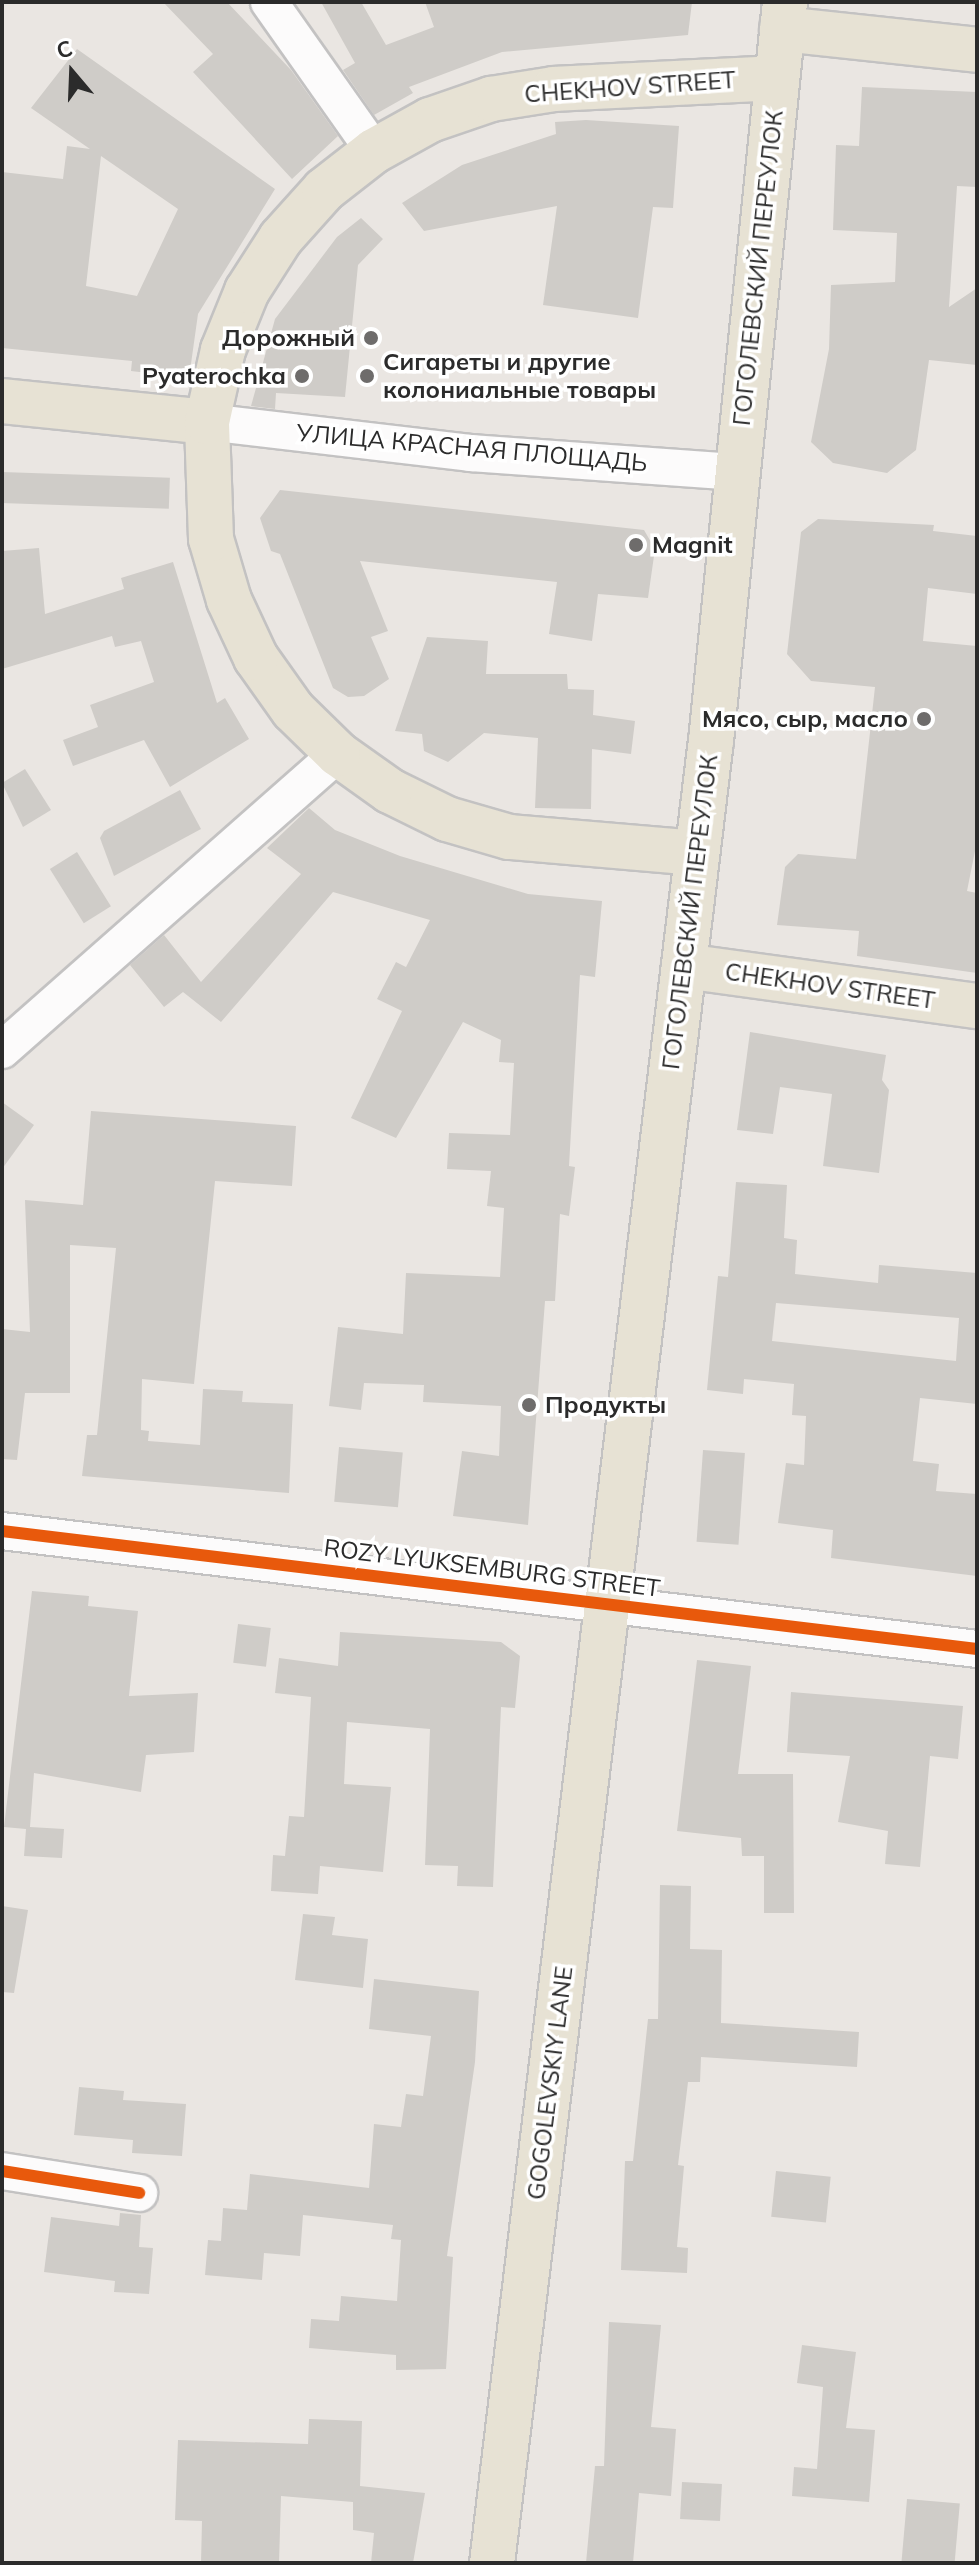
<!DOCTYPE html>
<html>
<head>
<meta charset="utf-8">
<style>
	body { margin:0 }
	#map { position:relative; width:979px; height:2565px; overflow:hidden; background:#eae6e2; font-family:Mulish,sans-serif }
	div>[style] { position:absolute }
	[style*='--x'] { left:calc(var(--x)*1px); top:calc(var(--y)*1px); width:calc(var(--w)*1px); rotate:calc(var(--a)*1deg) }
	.building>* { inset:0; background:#cfccc8; transform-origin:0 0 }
	.roads { filter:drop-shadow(2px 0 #c3c2c2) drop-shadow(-2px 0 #c3c2c2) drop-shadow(0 2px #c3c2c2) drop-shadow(0 -2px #c3c2c2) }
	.minor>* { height:36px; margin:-18px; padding:0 18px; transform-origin:18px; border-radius:18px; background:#fcfbfb }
	.major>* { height:44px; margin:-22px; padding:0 22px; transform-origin:22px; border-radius:22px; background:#e7e2d4 }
	.cycleway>* { height:12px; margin:-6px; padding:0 6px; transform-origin:6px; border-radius:6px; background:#e8590c }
	.dots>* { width:22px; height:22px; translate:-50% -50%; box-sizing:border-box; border:4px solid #fff; border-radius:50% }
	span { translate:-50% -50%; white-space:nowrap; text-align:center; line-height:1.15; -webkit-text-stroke:7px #fff; paint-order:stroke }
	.street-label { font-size:24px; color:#2b2b2b }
	.poi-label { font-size:24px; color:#2b2b2b; font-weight:700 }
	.right { translate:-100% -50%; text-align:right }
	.left { translate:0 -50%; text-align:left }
	.frame { position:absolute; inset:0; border:4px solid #2b2b2b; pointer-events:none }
	.north { position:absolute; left:32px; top:32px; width:80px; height:80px; -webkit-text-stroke:6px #fff; paint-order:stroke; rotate:341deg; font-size:22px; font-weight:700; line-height:32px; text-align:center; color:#2b2b2b }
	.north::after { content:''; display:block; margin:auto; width:28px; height:36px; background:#2b2b2b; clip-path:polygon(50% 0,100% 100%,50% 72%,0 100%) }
</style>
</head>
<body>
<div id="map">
	<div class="building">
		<i style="clip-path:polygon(163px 2px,227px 2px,291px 70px,338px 136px,292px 179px,193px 72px,213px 54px)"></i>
		<i style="clip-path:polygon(321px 2px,361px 2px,386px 45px,434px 27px,425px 2px,692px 2px,688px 35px,502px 52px,409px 87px,413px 93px,374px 115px,343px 70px,355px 63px)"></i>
		<i style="clip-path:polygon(evenodd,77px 49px,275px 189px,198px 314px,189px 378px,131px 371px,132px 361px,2px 348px,2px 172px,63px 179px,67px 146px,90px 149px,31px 108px,77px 49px,101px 156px,178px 209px,137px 296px,86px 286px,101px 156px)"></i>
		<i style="clip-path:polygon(862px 87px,977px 92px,977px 187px,957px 186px,949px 307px,977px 288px,977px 365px,929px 360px,916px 450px,887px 473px,833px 463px,811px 442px,829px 349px,831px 285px,895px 282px,897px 233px,833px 230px,836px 145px,859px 146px)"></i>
		<i style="clip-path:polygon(586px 120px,679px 126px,673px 208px,653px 207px,638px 318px,543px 305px,557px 206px,424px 231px,402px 203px,462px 165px,556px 134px,555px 122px)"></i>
		<i style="clip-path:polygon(361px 218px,383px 239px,358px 265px,345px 397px,276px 393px,275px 409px,251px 406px,275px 319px,337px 237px)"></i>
		<i style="left:2px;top:472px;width:168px;height:31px;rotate:2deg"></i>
		<i style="clip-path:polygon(280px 490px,644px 530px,655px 549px,648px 598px,598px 594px,592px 641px,549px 634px,557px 582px,360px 561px,388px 631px,371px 637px,389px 679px,364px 696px,348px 697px,333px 688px,280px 554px,271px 551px,260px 518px)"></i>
		<i style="clip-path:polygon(818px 519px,934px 525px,933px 531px,977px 536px,977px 594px,928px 588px,923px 641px,977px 646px,977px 841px,967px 891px,977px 893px,977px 973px,857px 956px,859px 931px,777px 925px,785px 867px,798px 854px,856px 859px,875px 687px,811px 681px,787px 654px,801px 532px)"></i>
		<i style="clip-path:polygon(39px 548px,45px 614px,124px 589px,121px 578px,173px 562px,217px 703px,225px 698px,249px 739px,170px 787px,144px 740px,73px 766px,63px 740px,98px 727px,90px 705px,154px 682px,141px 641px,115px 647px,112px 636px,2px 669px,2px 551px)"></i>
		<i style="clip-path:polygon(427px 637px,488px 641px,486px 674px,567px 674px,568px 689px,594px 690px,593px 715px,635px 721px,631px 754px,592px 749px,591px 809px,535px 808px,538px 738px,484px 733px,448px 762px,424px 751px,422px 734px,395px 731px)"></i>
		<i style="clip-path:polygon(25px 769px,51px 810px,23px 827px,2px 783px)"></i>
		<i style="clip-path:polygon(180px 790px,201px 829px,114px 876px,100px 838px,104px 831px)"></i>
		<i style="clip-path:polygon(309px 808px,335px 830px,400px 856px,528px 894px,602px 901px,595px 977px,580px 975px,569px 1166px,575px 1167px,569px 1216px,560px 1214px,555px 1301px,545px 1301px,528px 1525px,453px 1516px,462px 1451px,499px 1456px,501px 1406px,423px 1402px,424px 1385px,364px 1383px,361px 1410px,329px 1406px,338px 1327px,403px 1334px,406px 1273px,500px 1277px,504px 1208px,487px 1206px,491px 1171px,447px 1169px,449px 1133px,510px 1135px,514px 1063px,499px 1062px,501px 1040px,463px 1022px,396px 1138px,351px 1118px,402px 1011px,377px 999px,396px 962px,406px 967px,430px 920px,333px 892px,221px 1022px,183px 992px,164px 1007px,130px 965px,164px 935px,201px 982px,301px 874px,267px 848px)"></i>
		<i style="left:77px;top:852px;width:64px;height:32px;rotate:58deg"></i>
		<i style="clip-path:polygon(750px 1032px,886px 1055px,882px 1080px,889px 1090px,879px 1173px,823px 1166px,832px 1094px,780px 1087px,773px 1134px,737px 1130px)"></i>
		<i style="clip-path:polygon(2px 1102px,34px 1125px,2px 1169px)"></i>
		<i style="clip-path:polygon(91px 1111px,296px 1126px,292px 1186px,215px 1181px,194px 1384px,142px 1379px,141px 1430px,149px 1431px,148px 1441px,200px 1445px,203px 1389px,243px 1391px,242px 1402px,293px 1404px,289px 1493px,82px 1476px,87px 1435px,97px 1435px,116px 1248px,70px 1245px,70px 1393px,25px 1393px,17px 1460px,2px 1459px,2px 1329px,30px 1332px,25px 1200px,83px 1205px)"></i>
		<i style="clip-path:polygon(evenodd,736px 1182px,787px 1185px,784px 1238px,797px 1240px,795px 1274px,878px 1283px,879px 1265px,977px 1273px,977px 1404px,920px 1398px,913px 1461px,939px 1464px,936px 1491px,977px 1494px,977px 1576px,831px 1558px,833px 1530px,778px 1523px,786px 1463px,804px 1465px,806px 1416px,792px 1415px,794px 1384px,744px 1379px,743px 1394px,707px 1390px,718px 1276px,728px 1277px,736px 1182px,776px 1303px,959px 1318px,956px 1361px,772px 1341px,776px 1303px)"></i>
		<i style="left:339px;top:1447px;width:64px;height:55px;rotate:5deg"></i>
		<i style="left:703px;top:1450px;width:42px;height:92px;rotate:4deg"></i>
		<i style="clip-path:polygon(32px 1591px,89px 1596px,88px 1606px,138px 1611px,129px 1696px,198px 1693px,194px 1752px,146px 1755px,141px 1792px,34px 1773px,30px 1827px,64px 1829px,62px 1858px,24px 1856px,26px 1829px,4px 1827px)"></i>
		<i style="left:238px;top:1624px;width:33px;height:39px;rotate:7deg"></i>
		<i style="clip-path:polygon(340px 1632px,501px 1642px,520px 1656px,515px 1708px,501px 1707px,493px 1887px,457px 1886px,458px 1866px,425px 1865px,430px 1729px,347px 1722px,344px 1784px,391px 1787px,383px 1872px,320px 1866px,318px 1894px,271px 1891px,273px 1855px,285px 1856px,289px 1816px,304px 1817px,311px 1697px,275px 1693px,279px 1658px,338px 1666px)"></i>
		<i style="clip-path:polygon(697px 1660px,751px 1666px,738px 1774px,793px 1774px,794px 1913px,764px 1913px,764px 1856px,742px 1856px,741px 1838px,677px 1831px)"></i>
		<i style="clip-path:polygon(791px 1692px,963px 1706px,958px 1759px,930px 1756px,920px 1867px,885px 1864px,888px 1831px,838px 1822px,850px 1756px,787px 1752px)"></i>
		<i style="clip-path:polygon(660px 1885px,691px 1886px,690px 1949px,722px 1950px,721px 2023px,859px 2032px,857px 2067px,701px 2057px,700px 2082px,688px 2082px,678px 2165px,684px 2166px,677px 2247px,688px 2248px,687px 2273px,621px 2270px,625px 2161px,633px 2161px,648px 2019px,658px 2019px)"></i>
		<i style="clip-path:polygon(2px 1906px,28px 1910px,14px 1993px,2px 1992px)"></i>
		<i style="clip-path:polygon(303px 1914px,335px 1917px,332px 1935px,368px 1939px,363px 1988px,295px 1980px)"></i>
		<i style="clip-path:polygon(374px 1979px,479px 1991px,475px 2062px,447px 2256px,453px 2257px,446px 2369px,396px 2370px,396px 2355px,309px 2348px,311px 2319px,339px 2321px,341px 2296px,397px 2301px,401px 2240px,391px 2239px,393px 2225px,303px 2215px,300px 2256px,264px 2253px,262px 2280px,205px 2275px,208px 2240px,221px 2241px,223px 2208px,247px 2210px,250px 2174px,369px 2188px,374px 2124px,401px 2127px,406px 2094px,423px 2096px,431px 2036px,369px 2029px)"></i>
		<i style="clip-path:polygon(79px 2087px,124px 2091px,123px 2100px,186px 2104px,182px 2156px,132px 2153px,133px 2140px,74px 2135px)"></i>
		<i style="left:776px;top:2171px;width:55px;height:46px;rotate:6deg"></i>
		<i style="clip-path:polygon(120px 2213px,141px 2215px,139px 2247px,153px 2248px,149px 2294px,114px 2292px,115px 2281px,44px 2272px,51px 2217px,119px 2226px)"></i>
		<i style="clip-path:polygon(609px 2322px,661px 2325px,651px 2427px,676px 2429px,671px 2496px,639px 2493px,633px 2563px,586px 2563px,595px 2466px,604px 2466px)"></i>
		<i style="clip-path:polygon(802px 2345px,856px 2352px,846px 2428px,875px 2430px,869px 2502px,792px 2496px,794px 2467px,817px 2469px,823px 2387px,797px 2383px)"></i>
		<i style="clip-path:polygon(309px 2419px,362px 2421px,360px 2486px,425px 2493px,413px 2563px,371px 2563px,374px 2533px,353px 2530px,353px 2502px,281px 2496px,279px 2563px,201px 2563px,202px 2521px,175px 2520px,178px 2440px,308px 2444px)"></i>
		<i style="left:682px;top:2482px;width:40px;height:37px;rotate:3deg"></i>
		<i style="left:907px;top:2499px;width:53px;height:64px;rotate:5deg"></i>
	</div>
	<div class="roads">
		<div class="minor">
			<i style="--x:269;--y:2;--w:182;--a:54.8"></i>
			<i style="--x:207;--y:422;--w:266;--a:6.7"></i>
			<i style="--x:471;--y:453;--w:267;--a:4.1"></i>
			<i style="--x:2;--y:1050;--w:448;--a:-41.4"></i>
			<i style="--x:2;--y:1531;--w:982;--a:6.9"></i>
			<i style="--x:2;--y:2171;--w:139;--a:9.1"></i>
		</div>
		<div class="major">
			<i style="--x:782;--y:29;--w:196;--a:6.1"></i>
			<i style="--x:2;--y:401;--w:206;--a:5.8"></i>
			<i style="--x:697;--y:853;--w:189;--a:-175.1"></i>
			<i style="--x:509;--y:837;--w:65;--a:-163.8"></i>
			<i style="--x:447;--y:819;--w:64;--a:-153.8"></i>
			<i style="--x:390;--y:791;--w:64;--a:-144.6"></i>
			<i style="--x:338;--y:754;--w:63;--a:-135.6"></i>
			<i style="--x:293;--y:710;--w:64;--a:-125.4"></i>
			<i style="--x:256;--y:658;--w:64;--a:-115"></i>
			<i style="--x:229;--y:600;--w:64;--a:-106.4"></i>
			<i style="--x:211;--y:539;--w:117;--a:-92"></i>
			<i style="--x:207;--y:422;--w:74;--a:-77.5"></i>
			<i style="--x:223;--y:350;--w:64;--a:-67.9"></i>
			<i style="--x:247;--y:291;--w:63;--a:-57.3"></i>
			<i style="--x:281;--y:238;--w:64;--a:-48.1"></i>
			<i style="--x:324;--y:190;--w:63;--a:-38"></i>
			<i style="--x:374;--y:151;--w:64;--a:-29"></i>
			<i style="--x:430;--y:120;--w:65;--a:-19"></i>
			<i style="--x:491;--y:99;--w:64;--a:-9"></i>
			<i style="--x:554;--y:89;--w:223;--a:-2.8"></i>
			<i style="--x:684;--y:966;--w:296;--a:7.8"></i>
			<i style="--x:492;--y:2563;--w:1835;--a:-83.15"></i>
			<i style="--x:711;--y:741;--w:743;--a:-84.28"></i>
		</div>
	</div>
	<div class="cycleway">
		<i style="--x:2;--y:1531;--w:982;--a:6.9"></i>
		<i style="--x:2;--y:2171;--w:139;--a:9.1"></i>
	</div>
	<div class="dots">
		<i style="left:371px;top:338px;background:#6e6c6b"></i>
		<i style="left:302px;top:376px;background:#6e6c6b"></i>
		<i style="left:367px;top:376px;background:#6e6c6b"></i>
		<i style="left:636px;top:545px;background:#6e6c6b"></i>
		<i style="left:924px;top:719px;background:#6e6c6b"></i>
		<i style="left:529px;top:1405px;background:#6e6c6b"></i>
	</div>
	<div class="street-label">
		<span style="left:630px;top:87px;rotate:-4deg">CHEKHOV STREET</span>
		<span style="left:758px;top:268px;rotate:-84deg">ГОГОЛЕВСКИЙ ПЕРЕУЛОК</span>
		<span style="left:472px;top:448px;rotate:5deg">УЛИЦА КРАСНАЯ ПЛОЩАДЬ</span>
		<span style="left:690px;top:912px;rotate:-83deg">ГОГОЛЕВСКИЙ ПЕРЕУЛОК</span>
		<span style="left:830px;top:986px;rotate:8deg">CHEKHOV STREET</span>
		<span style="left:492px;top:1568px;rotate:7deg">ROZY LYUKSEMBURG STREET</span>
		<span style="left:550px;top:2083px;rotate:-83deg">GOGOLEVSKIY LANE</span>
	</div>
	<div class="poi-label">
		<span class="right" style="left:355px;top:338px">Дорожный</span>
		<span class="left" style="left:383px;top:376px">Сигареты и другие<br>колониальные товары</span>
		<span class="right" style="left:286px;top:376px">Pyaterochka</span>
		<span class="left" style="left:652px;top:545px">Magnit</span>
		<span class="right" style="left:908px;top:719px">Мясо, сыр, масло</span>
		<span class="left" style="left:545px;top:1405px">Продукты</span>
	</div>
	<div class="frame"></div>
	<div class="north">С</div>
</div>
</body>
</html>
